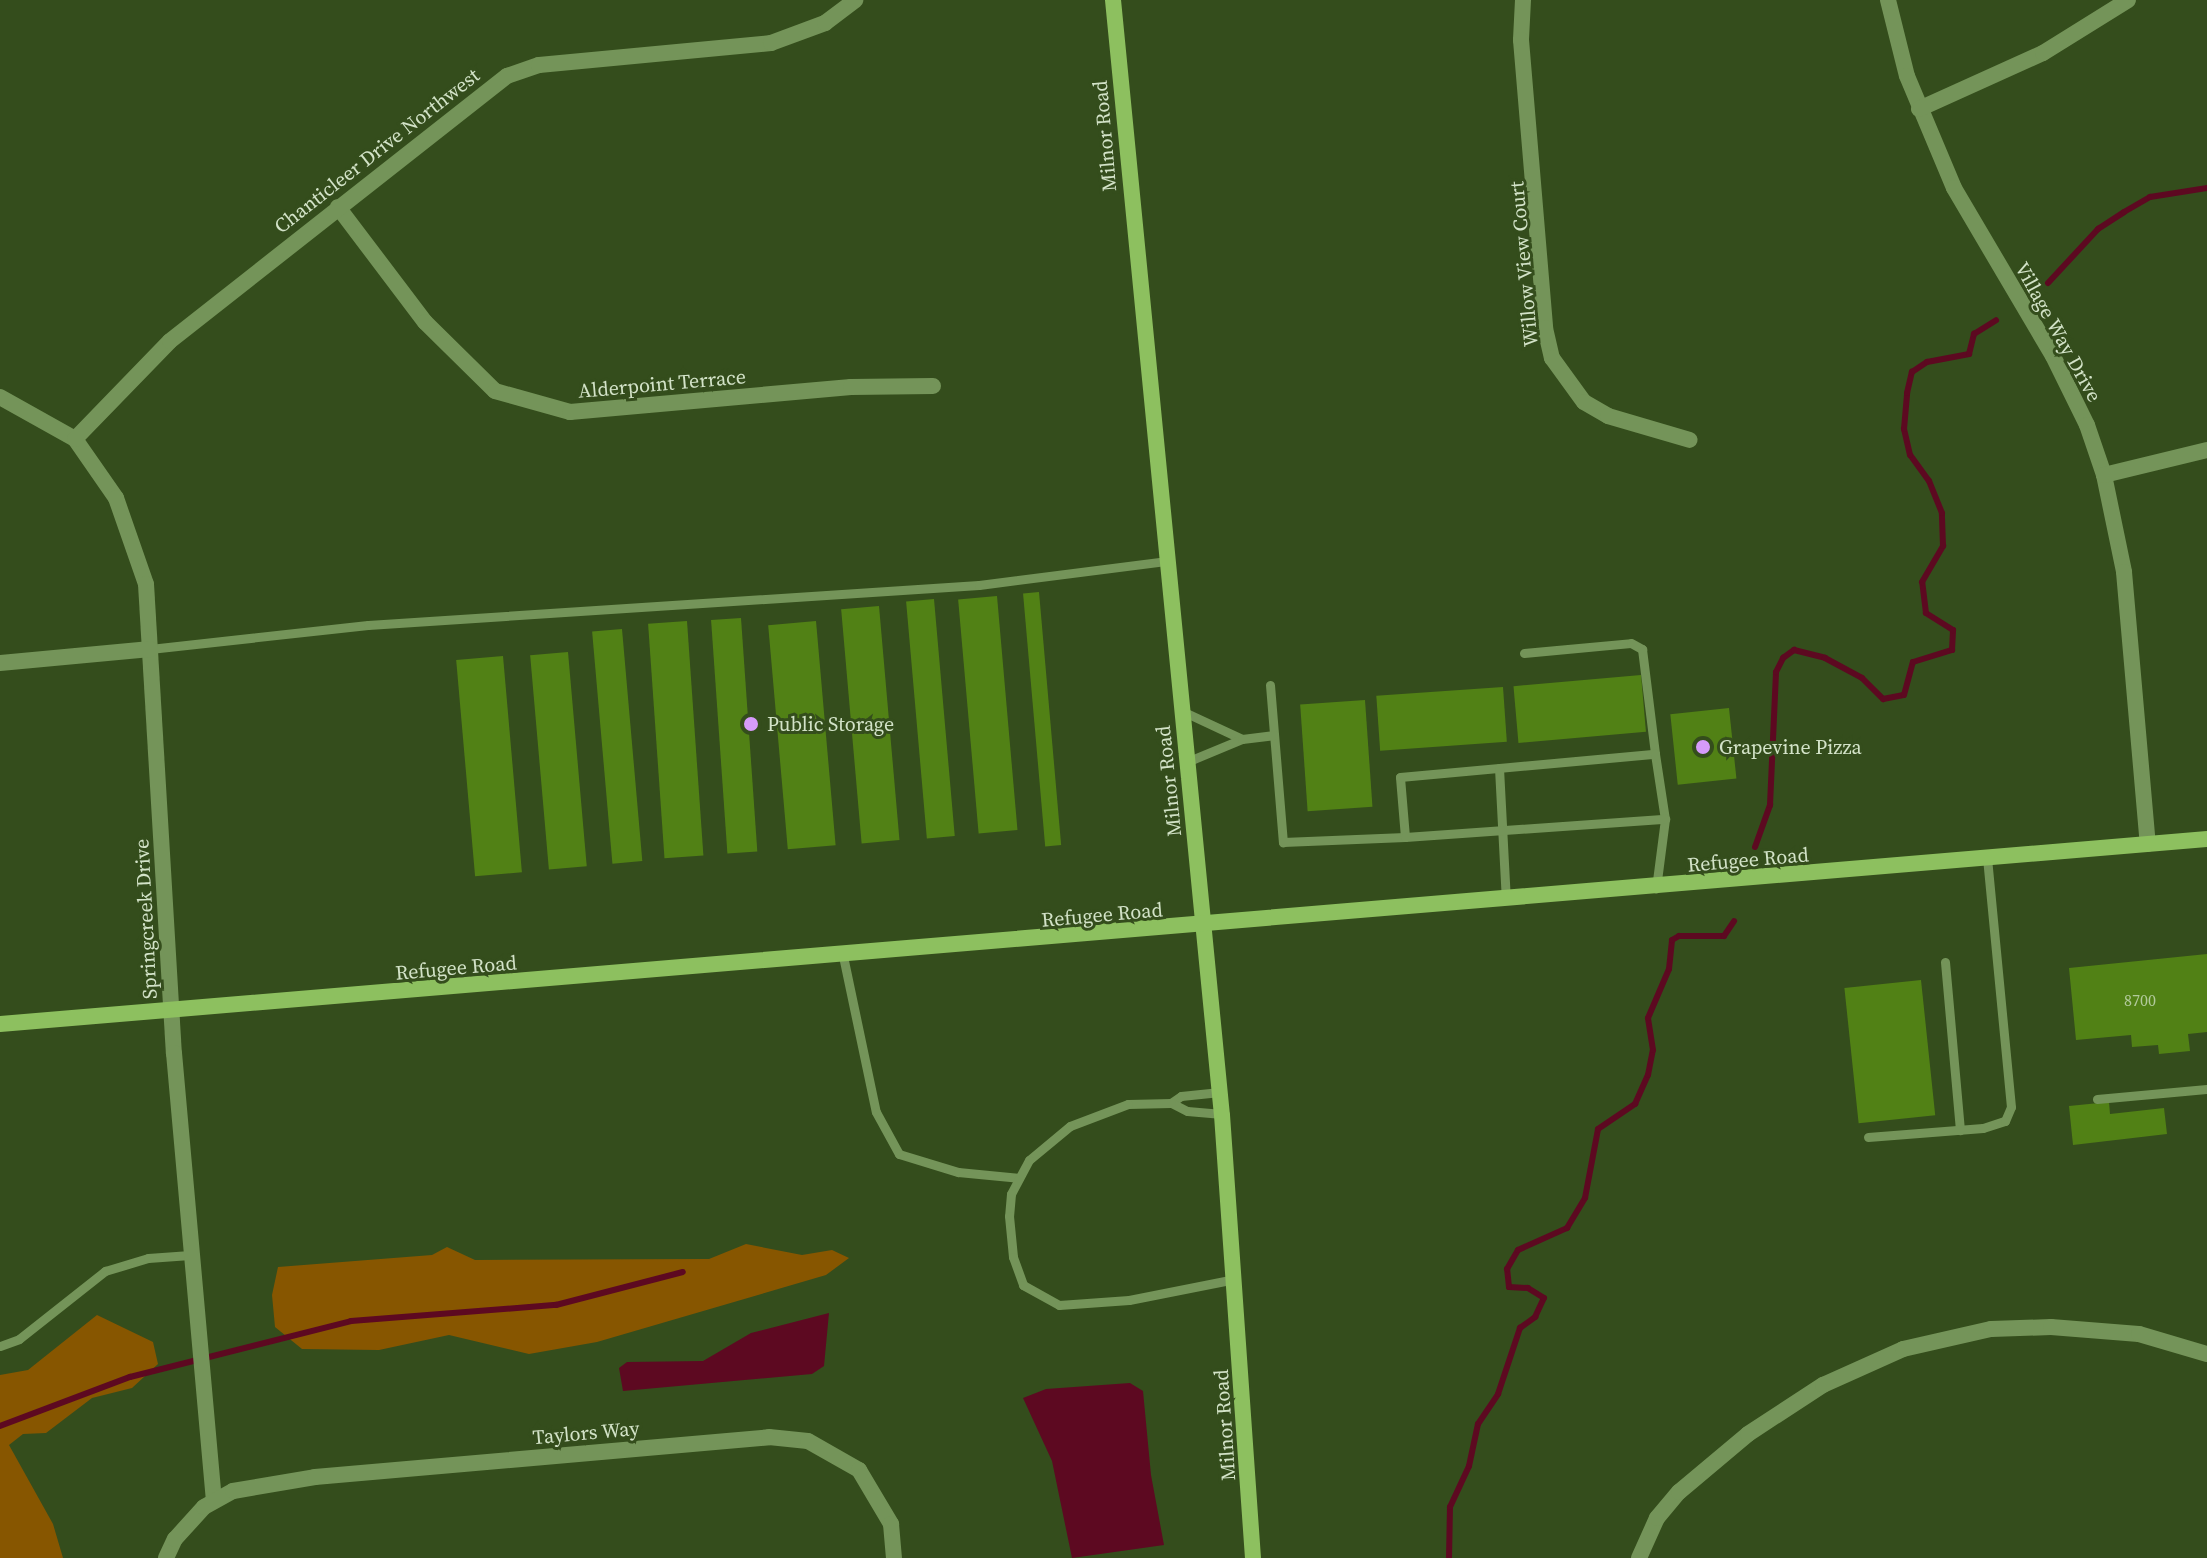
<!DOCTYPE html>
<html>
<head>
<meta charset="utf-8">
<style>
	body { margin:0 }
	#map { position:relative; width:2207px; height:1558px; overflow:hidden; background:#344d1c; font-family:"Source Serif 4",serif }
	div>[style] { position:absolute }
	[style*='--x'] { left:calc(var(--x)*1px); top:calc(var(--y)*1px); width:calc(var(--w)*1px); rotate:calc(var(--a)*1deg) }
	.green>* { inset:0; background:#875600 }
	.water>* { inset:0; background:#5d0921 }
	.stream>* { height:6px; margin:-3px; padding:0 3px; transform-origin:3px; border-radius:3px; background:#5d0921 }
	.building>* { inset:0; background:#518115; transform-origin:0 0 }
	.lane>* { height:9px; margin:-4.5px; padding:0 4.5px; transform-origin:4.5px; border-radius:4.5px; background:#749459 }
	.street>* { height:16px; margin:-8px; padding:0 8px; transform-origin:8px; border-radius:8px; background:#749459 }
	.secondary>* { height:16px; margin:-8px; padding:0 8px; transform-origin:8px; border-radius:8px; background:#8dc05f }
	.dots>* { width:22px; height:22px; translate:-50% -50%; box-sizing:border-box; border:4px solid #344d1c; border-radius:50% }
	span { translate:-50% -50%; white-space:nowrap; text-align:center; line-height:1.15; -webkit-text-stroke:6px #344d1c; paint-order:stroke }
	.number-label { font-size:16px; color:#b2ca9b }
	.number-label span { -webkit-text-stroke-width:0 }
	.street-label { font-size:20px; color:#d3e3c8 }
	.poi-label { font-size:20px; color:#d3e3c8 }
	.left { translate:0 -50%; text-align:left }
</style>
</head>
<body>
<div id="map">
	<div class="green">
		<i style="clip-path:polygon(746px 1244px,802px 1255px,832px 1250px,849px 1258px,826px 1275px,597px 1342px,529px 1354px,449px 1335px,379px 1350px,302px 1349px,275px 1327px,272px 1295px,278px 1267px,432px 1255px,447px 1247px,475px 1260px,709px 1259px)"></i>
		<i style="clip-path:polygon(97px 1315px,153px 1342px,158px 1364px,132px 1388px,92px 1398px,46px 1433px,23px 1434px,9px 1445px,53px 1524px,63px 1558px,0 1558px,0 1375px,28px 1370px)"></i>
	</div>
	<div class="water">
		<i style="clip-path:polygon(829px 1313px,824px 1366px,812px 1374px,623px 1391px,619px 1368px,627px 1362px,703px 1361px,751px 1333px)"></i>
		<i style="clip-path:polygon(1130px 1383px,1143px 1391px,1151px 1475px,1164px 1545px,1072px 1558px,1052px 1461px,1023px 1398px,1046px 1389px)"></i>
	</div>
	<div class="stream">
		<i style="--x:2048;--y:283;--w:74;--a:-47.2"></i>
		<i style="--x:2098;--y:229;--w:31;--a:-33"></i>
		<i style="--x:2124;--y:212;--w:30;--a:-30"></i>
		<i style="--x:2150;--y:197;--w:58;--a:-9"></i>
		<i style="--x:1755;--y:847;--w:45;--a:-70.3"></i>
		<i style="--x:1770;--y:805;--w:133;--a:-87.4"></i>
		<i style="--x:1776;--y:672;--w:16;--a:-63"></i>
		<i style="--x:1783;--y:658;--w:14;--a:-36"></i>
		<i style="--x:1794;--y:650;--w:32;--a:14"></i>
		<i style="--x:1825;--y:658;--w:42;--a:28.4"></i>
		<i style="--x:1862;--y:678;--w:30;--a:45"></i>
		<i style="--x:1883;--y:699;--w:21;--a:-11"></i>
		<i style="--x:1904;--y:695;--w:34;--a:-75"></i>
		<i style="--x:1913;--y:662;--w:41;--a:-17.1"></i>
		<i style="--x:1952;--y:650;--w:20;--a:-87"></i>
		<i style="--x:1953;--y:630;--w:32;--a:-148"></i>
		<i style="--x:1926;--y:613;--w:31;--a:-97"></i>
		<i style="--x:1922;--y:582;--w:42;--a:-59.7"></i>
		<i style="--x:1943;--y:546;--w:33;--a:-92"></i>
		<i style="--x:1942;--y:513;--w:35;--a:-112"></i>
		<i style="--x:1929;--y:481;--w:32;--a:-126"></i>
		<i style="--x:1910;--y:455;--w:27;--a:-103"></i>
		<i style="--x:1904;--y:429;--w:36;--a:-85"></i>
		<i style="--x:1907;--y:393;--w:22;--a:-77"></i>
		<i style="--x:1912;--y:372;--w:18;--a:-34"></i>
		<i style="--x:1927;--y:362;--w:43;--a:-10.8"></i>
		<i style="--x:1969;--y:354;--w:21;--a:-76"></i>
		<i style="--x:1974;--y:334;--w:26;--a:-32"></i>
		<i style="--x:0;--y:1426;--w:139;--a:-20.7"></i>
		<i style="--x:130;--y:1377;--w:228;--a:-14.2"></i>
		<i style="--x:351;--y:1321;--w:206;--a:-4.5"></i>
		<i style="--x:556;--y:1305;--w:131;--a:-14.6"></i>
		<i style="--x:1449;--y:1558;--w:51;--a:-88.9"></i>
		<i style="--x:1450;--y:1507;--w:45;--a:-65.1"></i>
		<i style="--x:1469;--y:1466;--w:43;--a:-77.9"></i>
		<i style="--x:1478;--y:1424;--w:36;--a:-56"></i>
		<i style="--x:1498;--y:1394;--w:70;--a:-71.6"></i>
		<i style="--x:1520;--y:1328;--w:19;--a:-36"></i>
		<i style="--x:1535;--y:1317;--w:21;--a:-65"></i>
		<i style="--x:1544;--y:1298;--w:19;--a:-148"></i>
		<i style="--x:1528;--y:1288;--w:19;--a:-177"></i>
		<i style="--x:1509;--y:1287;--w:18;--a:-96"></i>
		<i style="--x:1507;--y:1269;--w:22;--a:-60"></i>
		<i style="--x:1518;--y:1250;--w:54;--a:-24.2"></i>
		<i style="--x:1567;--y:1228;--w:35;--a:-59"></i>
		<i style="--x:1585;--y:1198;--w:70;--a:-79.3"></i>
		<i style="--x:1598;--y:1129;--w:45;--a:-34"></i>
		<i style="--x:1635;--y:1104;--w:32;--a:-66"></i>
		<i style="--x:1648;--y:1075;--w:25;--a:-79"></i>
		<i style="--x:1653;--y:1050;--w:32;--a:-99"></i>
		<i style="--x:1648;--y:1018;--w:53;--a:-66.8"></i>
		<i style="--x:1669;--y:969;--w:29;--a:-84"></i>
		<i style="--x:1672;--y:940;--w:8;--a:-30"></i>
		<i style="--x:1679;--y:936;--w:45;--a:0"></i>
		<i style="--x:1724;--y:936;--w:18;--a:-56"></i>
	</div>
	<div class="building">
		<i style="left:1039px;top:592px;width:254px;height:16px;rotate:85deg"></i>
		<i style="left:997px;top:596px;width:235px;height:39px;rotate:85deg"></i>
		<i style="left:934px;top:599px;width:238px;height:28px;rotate:85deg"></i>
		<i style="left:879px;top:606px;width:235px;height:38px;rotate:85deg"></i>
		<i style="left:741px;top:618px;width:234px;height:30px;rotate:86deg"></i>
		<i style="left:687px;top:621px;width:235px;height:39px;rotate:86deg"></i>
		<i style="left:816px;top:621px;width:225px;height:48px;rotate:85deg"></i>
		<i style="left:622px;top:629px;width:233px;height:30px;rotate:85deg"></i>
		<i style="left:568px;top:652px;width:215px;height:38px;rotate:85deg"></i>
		<i style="left:503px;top:656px;width:217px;height:47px;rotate:85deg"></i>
		<i style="left:1641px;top:675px;width:57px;height:128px;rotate:85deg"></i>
		<i style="left:1503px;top:687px;width:55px;height:127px;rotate:86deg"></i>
		<i style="left:1365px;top:700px;width:107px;height:65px;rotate:86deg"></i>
		<i style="left:1729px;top:708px;width:71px;height:59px;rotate:84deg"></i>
		<i style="clip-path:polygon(2207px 954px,2207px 1032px,2188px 1034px,2190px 1051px,2159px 1054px,2158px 1045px,2132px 1047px,2131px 1035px,2076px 1040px,2069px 968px)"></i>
		<i style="left:1921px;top:980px;width:136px;height:77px;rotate:84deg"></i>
		<i style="clip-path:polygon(2109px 1102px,2110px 1114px,2164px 1108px,2167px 1134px,2073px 1145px,2069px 1106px)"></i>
	</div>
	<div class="lane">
		<i style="--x:150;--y:649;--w:219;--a:-6.3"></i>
		<i style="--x:368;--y:625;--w:612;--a:-3.75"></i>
		<i style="--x:979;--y:585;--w:190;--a:-7.3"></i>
		<i style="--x:1524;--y:653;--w:107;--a:-5.3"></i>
		<i style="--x:1631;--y:643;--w:13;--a:29"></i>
		<i style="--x:1642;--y:649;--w:106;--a:82.9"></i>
		<i style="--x:1270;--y:685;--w:158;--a:85.3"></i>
		<i style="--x:1283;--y:842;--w:122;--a:-2.3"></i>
		<i style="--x:1405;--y:837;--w:60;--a:-94.8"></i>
		<i style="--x:1400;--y:777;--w:256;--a:-5.2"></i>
		<i style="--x:1655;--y:754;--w:66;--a:81.3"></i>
		<i style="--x:1665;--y:819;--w:70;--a:97.4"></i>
		<i style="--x:1182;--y:711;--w:66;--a:25"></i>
		<i style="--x:1189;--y:761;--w:57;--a:-22.5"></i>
		<i style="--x:1242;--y:739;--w:32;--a:-7"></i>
		<i style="--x:1499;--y:768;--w:132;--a:87"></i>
		<i style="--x:1405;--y:837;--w:261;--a:-4"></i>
		<i style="--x:843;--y:956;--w:159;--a:78.1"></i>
		<i style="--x:876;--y:1112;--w:48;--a:61.3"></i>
		<i style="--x:899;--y:1154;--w:62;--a:17"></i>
		<i style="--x:958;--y:1172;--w:61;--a:5.6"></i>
		<i style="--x:1945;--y:962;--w:169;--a:84.9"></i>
		<i style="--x:2097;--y:1099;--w:110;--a:-5.2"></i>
		<i style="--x:1171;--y:1103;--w:12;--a:-35"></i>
		<i style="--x:1181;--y:1096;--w:39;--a:-6"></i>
		<i style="--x:1222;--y:1114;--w:35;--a:-175"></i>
		<i style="--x:1187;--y:1111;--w:18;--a:-153"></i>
		<i style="--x:1171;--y:1103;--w:43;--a:178.7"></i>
		<i style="--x:1128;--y:1104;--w:62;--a:159.2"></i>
		<i style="--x:1070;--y:1126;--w:53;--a:140.3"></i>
		<i style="--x:1029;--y:1160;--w:38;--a:118"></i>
		<i style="--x:1011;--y:1194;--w:22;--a:95"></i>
		<i style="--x:1009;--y:1216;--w:41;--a:84.4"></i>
		<i style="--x:1013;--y:1257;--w:30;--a:70"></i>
		<i style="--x:1023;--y:1285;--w:41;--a:29.1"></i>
		<i style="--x:1059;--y:1305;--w:70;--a:-4.1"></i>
		<i style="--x:1129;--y:1300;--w:108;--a:-11.2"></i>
		<i style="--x:1868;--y:1137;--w:115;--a:-4.5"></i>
		<i style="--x:1983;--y:1128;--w:23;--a:-18"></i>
		<i style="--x:2005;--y:1121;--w:15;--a:-67"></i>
		<i style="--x:2011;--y:1107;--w:250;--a:-95.5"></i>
		<i style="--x:0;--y:1346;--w:20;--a:-20"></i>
		<i style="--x:19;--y:1339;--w:110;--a:-38.3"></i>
		<i style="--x:105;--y:1271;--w:45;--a:-16.8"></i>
		<i style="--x:148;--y:1258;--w:42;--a:-4.1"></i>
	</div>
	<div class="street">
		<i style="--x:1523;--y:0;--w:40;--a:92.9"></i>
		<i style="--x:1521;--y:40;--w:289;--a:85.2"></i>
		<i style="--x:1545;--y:328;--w:31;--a:77"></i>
		<i style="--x:1552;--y:358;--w:54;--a:54"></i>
		<i style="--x:1584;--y:402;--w:28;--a:30"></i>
		<i style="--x:1608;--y:416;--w:85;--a:16.3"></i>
		<i style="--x:1888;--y:0;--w:78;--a:76"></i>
		<i style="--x:1907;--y:76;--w:121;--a:67.2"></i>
		<i style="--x:1954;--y:188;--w:195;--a:59.5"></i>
		<i style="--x:2053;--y:356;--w:77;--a:63.8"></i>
		<i style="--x:2087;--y:425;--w:53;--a:71.2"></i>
		<i style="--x:2104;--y:475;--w:99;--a:78.3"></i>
		<i style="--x:2124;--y:572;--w:273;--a:85"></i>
		<i style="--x:1919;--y:109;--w:136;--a:-24.3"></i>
		<i style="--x:2043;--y:53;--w:100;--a:-31.9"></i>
		<i style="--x:338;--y:207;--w:144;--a:52.9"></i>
		<i style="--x:425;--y:322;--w:98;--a:44.6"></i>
		<i style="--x:495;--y:391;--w:78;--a:15.6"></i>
		<i style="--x:570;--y:412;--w:282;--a:-5.1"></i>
		<i style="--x:851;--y:387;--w:82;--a:-0.7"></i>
		<i style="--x:0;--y:397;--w:86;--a:29.2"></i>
		<i style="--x:75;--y:439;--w:72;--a:55.2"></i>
		<i style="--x:116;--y:498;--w:91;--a:70.8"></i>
		<i style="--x:146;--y:584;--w:470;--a:86.6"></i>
		<i style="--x:174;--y:1053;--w:447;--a:84.9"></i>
		<i style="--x:75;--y:439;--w:136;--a:-45.9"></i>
		<i style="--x:170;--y:341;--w:429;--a:-38.2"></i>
		<i style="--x:507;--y:76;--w:34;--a:-19"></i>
		<i style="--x:539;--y:65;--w:233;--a:-5.4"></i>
		<i style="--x:771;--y:43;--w:58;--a:-20.3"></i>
		<i style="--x:825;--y:23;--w:38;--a:-37"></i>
		<i style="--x:2104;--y:475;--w:106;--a:-13.6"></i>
		<i style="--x:0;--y:663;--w:151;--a:-5.3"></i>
		<i style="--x:166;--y:1558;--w:21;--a:-65"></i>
		<i style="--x:175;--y:1539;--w:43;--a:-47.8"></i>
		<i style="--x:204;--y:1507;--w:33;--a:-29"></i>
		<i style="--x:233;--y:1491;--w:83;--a:-9.7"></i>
		<i style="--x:315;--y:1477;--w:456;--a:-5"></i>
		<i style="--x:769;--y:1437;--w:39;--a:6"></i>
		<i style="--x:808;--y:1441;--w:59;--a:29.6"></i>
		<i style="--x:859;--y:1470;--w:63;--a:59.3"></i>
		<i style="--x:891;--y:1524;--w:34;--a:85"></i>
		<i style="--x:1639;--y:1558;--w:44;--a:-65.8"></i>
		<i style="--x:1657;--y:1518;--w:34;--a:-50"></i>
		<i style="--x:1679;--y:1492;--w:90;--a:-40"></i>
		<i style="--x:1748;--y:1434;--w:90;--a:-33.2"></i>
		<i style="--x:1823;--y:1385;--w:88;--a:-24.2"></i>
		<i style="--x:1903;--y:1349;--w:90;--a:-12.8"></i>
		<i style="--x:1991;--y:1329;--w:60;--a:-1.9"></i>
		<i style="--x:2051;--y:1327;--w:88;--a:4.5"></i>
		<i style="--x:2139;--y:1334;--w:71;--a:16.4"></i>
	</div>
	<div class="secondary">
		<i style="--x:1113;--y:0;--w:1120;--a:84.42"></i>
		<i style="--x:1222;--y:1115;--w:444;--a:86"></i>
		<i style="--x:0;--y:1024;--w:2215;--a:-4.79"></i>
	</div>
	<div class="dots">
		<i style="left:751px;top:724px;background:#d69bfa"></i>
		<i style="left:1703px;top:747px;background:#d69bfa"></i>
	</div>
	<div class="number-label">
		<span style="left:2140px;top:1000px">8700</span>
	</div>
	<div class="street-label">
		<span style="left:1105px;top:136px;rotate:-95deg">Milnor Road</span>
		<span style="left:377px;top:151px;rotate:-38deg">Chanticleer Drive Northwest</span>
		<span style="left:1524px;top:264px;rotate:-95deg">Willow View Court</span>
		<span style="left:2058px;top:332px;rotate:61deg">Village Way Drive</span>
		<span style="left:662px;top:384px;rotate:-5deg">Alderpoint Terrace</span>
		<span style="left:1169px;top:781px;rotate:-96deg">Milnor Road</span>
		<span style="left:1748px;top:860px;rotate:-5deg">Refugee Road</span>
		<span style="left:1102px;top:915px;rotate:-5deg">Refugee Road</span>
		<span style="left:146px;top:919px;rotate:-93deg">Springcreek Drive</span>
		<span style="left:456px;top:968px;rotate:-5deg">Refugee Road</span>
		<span style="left:1225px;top:1425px;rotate:-94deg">Milnor Road</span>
		<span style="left:586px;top:1433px;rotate:-5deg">Taylors Way</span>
	</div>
	<div class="poi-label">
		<span class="left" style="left:767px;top:724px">Public Storage</span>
		<span class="left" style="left:1719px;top:747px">Grapevine Pizza</span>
	</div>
</div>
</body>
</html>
